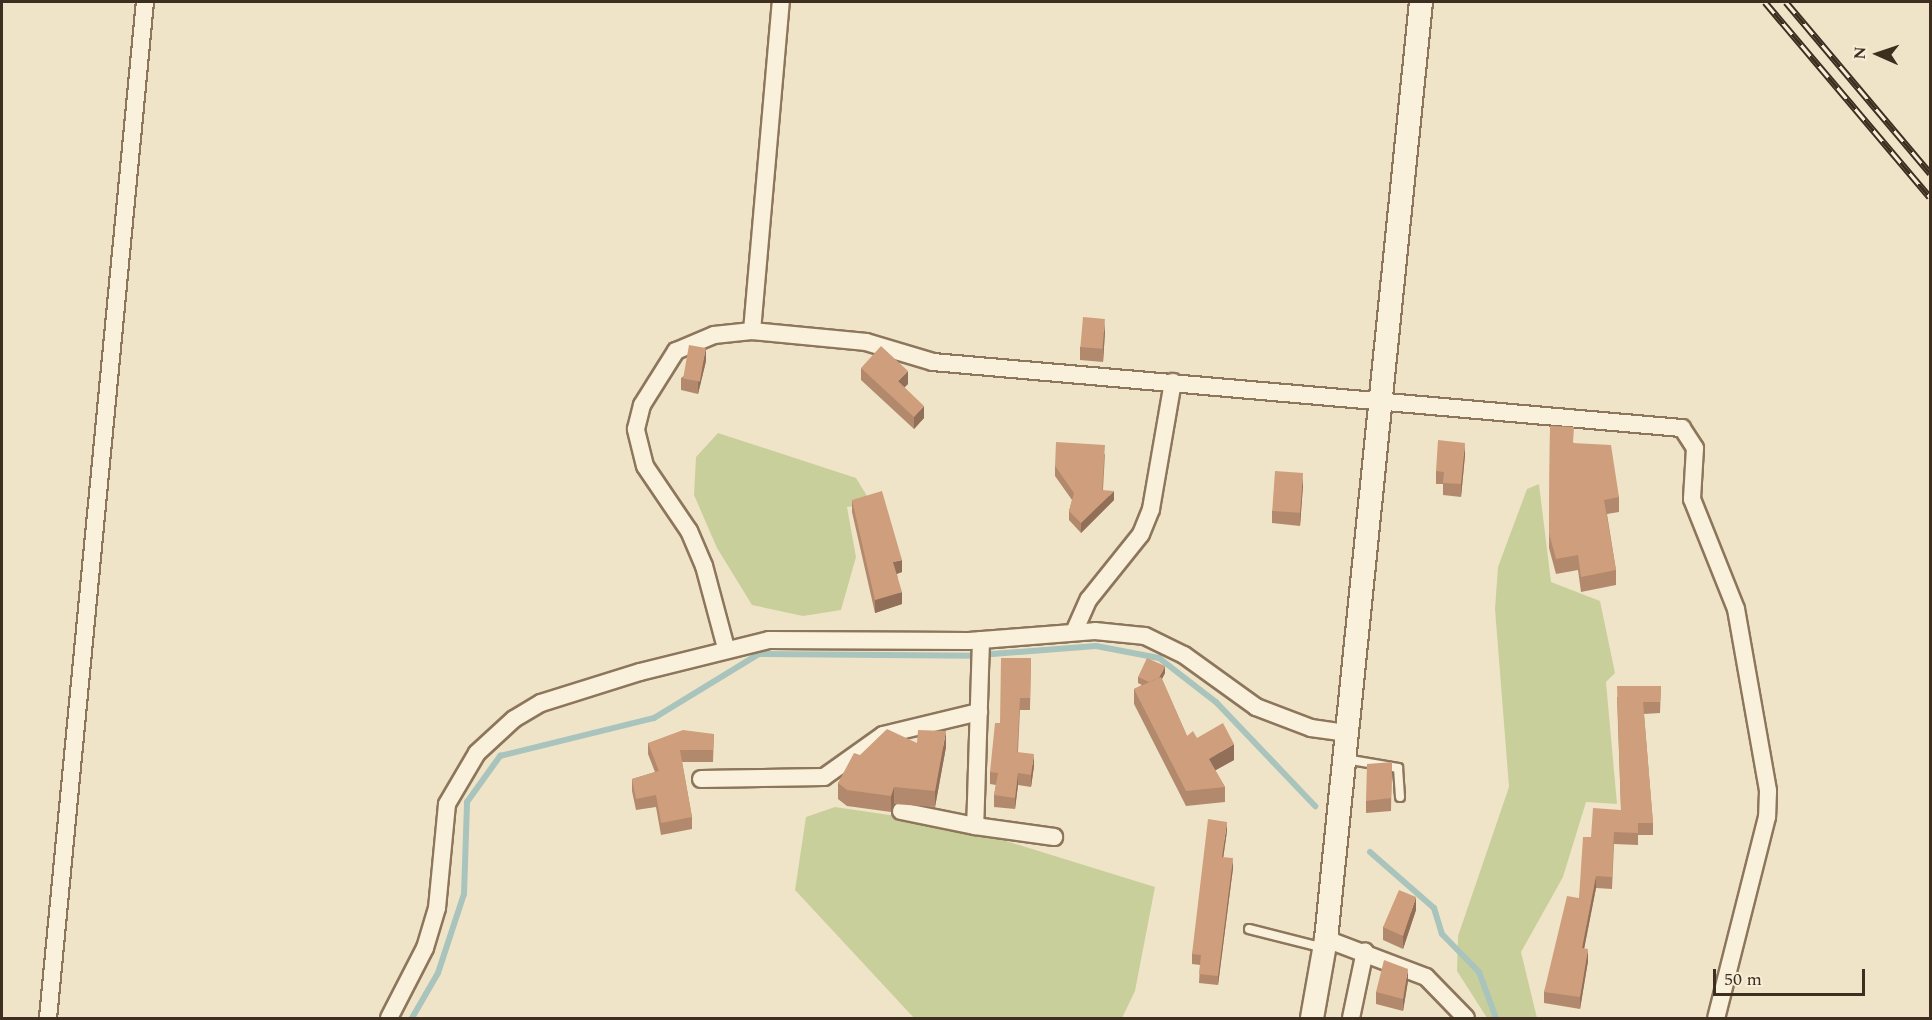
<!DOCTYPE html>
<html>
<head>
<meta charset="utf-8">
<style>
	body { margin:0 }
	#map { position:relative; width:1932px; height:1020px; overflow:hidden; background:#f0e4c8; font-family:Spectral,serif }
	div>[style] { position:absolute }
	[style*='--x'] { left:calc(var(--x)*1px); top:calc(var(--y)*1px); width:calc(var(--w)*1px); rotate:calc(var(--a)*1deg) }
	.green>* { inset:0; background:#c9cf9b }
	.stream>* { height:6px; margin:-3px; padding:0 3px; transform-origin:3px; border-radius:3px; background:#a9c4bc }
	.roads { filter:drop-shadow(2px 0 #8d765c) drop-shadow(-2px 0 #8d765c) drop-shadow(0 2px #8d765c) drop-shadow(0 -2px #8d765c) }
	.lane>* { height:8px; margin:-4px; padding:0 4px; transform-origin:4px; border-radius:4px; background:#faf1dc }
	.street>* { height:16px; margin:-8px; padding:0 8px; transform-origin:8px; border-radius:8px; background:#faf1dc }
	.secondary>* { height:22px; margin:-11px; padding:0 11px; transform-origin:11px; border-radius:11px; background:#faf1dc }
	.rail>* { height:7px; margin-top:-3.5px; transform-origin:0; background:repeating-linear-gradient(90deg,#f7eed8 0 14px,#3d2e20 0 28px); box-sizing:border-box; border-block:2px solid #3d2e20 }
	.wall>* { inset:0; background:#b2896c }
	.shaded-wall>* { inset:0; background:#916f58 }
	.building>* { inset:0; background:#cf9f7d; transform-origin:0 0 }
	span { translate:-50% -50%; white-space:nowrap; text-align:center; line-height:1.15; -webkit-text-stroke:4.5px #f7eed8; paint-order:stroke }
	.frame { position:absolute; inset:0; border:3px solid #3d2e20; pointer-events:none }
	.north { position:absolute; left:1848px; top:24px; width:60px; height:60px; -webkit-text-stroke:4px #f7eed8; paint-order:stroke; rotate:273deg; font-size:16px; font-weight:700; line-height:24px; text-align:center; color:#3d2e20 }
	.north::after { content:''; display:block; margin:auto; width:21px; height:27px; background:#3d2e20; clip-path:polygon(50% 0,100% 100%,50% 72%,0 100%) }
	.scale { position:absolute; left:1713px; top:969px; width:152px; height:27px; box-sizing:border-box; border:3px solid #3d2e20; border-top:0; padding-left:8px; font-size:18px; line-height:21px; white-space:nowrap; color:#3d2e20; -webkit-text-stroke:4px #f7eed8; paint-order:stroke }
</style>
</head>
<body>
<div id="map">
	<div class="green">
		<i style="clip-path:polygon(718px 433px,856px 478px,872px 504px,847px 507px,856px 557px,841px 610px,803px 616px,752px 605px,717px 548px,694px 495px,696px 457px)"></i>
		<i style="clip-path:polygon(1539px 484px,1551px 582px,1600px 601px,1615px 673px,1606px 682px,1617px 804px,1586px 802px,1563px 877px,1521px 952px,1537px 1018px,1487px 1018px,1457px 971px,1458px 936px,1509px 787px,1495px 609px,1498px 567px,1527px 489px)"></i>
		<i style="clip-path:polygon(835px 807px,951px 824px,1155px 887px,1135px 991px,1122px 1018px,914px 1018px,795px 890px,806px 817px)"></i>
	</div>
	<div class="stream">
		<i style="--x:992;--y:654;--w:104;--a:-4.4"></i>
		<i style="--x:1096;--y:646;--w:64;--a:10.8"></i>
		<i style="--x:1159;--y:658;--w:72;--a:37.7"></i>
		<i style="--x:1216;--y:702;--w:144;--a:46.4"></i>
		<i style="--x:1370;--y:852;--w:85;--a:41.2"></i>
		<i style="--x:1434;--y:908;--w:27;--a:73"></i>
		<i style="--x:1442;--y:934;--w:53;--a:45.8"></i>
		<i style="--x:1479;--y:972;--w:49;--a:69.7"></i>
		<i style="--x:412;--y:1018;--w:52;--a:-60"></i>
		<i style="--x:438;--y:973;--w:83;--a:-71.8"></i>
		<i style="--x:464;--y:894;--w:92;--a:-88.1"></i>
		<i style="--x:467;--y:802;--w:57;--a:-54.3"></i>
		<i style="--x:500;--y:756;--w:159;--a:-13.9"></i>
		<i style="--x:654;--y:718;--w:123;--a:-31.4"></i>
		<i style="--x:759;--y:654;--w:214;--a:0.5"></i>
	</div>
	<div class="roads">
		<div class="lane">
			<i style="--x:1345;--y:759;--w:54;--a:9.6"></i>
			<i style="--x:1398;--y:768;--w:29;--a:86"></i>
			<i style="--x:1249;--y:929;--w:77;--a:14.2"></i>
		</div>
		<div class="street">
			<i style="--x:752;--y:331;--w:330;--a:-85"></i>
			<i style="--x:1074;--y:632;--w:36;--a:-66"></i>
			<i style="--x:1089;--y:599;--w:83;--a:-51.3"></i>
			<i style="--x:1141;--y:534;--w:27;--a:-68"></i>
			<i style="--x:1151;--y:509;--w:129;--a:-80.2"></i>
			<i style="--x:981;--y:640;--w:186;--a:91.8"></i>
			<i style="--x:975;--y:826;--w:80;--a:7.9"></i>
			<i style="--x:726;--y:648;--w:85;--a:-105"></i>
			<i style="--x:704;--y:566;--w:38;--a:-113"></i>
			<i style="--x:689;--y:531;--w:78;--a:-124.1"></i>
			<i style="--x:645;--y:466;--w:38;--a:-104"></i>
			<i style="--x:636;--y:429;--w:25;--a:-76"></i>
			<i style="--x:642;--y:405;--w:64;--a:-57.8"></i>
			<i style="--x:676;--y:351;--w:41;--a:-22.8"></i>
			<i style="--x:714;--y:335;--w:38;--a:-6"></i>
			<i style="--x:752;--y:331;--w:115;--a:5.5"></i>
			<i style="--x:866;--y:342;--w:70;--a:16.6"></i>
			<i style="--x:933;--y:362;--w:752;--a:5.04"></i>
			<i style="--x:1682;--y:428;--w:24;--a:57"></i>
			<i style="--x:1695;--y:448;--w:51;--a:93.4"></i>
			<i style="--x:1692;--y:499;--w:118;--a:68.2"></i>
			<i style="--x:1736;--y:609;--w:185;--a:80"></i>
			<i style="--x:1768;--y:791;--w:26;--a:92"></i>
			<i style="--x:1767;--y:817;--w:207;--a:104.2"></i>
			<i style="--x:701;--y:779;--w:123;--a:-0.9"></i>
			<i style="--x:824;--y:777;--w:72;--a:-35.4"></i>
			<i style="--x:883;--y:735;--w:99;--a:-13.5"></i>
			<i style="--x:901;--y:811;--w:76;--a:11.5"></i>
			<i style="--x:1326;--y:939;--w:107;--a:20.8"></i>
			<i style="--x:1426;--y:977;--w:57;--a:45.7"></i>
			<i style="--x:48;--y:1018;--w:1021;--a:-84.55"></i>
			<i style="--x:389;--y:1018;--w:79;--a:-62.8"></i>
			<i style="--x:425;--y:948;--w:42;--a:-73.3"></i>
			<i style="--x:437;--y:908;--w:104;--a:-84.5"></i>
			<i style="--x:447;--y:804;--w:59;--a:-59.5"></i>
			<i style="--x:477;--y:753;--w:50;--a:-42.6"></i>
			<i style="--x:514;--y:719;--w:31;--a:-31"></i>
			<i style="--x:541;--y:703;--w:104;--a:-17.4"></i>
			<i style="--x:640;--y:672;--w:133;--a:-13.9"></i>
			<i style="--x:769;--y:640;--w:200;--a:0.3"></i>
			<i style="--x:969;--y:641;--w:126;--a:-4.5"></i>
			<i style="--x:1095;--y:631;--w:50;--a:5.7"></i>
			<i style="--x:1145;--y:636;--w:43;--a:26"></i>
			<i style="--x:1184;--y:655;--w:89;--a:35.8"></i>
			<i style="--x:1256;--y:707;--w:59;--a:20.9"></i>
			<i style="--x:1311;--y:728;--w:35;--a:8"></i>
			<i style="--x:1351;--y:1018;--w:68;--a:-78.2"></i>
		</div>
		<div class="secondary">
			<i style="--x:1312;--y:1018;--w:80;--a:-80"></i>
			<i style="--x:1326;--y:939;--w:942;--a:-84.21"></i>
		</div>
	</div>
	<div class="rail">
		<i style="--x:1765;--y:2;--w:255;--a:49.8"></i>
		<i style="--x:1786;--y:2;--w:224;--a:49.9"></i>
	</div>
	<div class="wall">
		<i style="clip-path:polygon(1105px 331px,1103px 362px,1080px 360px,1080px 347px)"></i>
		<i style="clip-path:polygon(706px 361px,698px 394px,681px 390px,681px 378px)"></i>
		<i style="clip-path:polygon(861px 368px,908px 384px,904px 387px,924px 418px,914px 429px,861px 380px)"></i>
		<i style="clip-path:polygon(1550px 426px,1574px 443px,1619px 497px,1619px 512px,1607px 514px,1616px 570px,1616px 585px,1581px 592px,1578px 570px,1556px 574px,1549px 548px)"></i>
		<i style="clip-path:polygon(1105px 454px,1103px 490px,1114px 500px,1081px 533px,1069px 520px,1069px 511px,1072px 500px,1055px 476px,1055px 466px)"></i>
		<i style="clip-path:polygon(1465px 455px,1461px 497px,1443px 495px,1443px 484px,1436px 484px,1436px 471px)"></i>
		<i style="clip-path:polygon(1303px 485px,1300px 526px,1272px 523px,1272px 511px)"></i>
		<i style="clip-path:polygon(852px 500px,902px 572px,897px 574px,902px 604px,875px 613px,852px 512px)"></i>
		<i style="clip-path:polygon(1031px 658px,1030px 710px,1020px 710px,1018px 752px,1034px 766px,1031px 787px,1018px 785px,1015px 809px,994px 807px,994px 795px,996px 785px,990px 784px,990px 772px)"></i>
		<i style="clip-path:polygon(1165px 673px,1162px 679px,1187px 736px,1197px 738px,1234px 760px,1215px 770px,1225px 787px,1225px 802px,1186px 806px,1134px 704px,1134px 689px,1142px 685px,1138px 683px,1138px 677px)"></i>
		<i style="clip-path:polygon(1661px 686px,1660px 713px,1644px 714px,1653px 823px,1653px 835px,1638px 835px,1638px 845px,1614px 844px,1612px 889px,1596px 888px,1584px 948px,1588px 961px,1580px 1009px,1544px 1003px,1544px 992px,1579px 898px,1591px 837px,1621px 810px,1617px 697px)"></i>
		<i style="clip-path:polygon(714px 734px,713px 762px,682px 762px,692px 817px,692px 829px,661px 835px,656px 807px,636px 810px,632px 791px,632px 779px,655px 772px,648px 754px,648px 743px)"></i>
		<i style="clip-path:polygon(917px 743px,946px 747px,935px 807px,894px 804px,891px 812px,847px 806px,838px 799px,838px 783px,860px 755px)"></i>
		<i style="clip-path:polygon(1392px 762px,1391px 811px,1366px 813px,1366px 801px)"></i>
		<i style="clip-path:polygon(1227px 831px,1223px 857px,1233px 868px,1218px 985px,1199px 983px,1200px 965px,1192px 964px,1192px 954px)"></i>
		<i style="clip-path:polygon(1416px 910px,1403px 949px,1383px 940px,1383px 927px)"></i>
		<i style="clip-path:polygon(1408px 981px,1403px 1011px,1376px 1004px,1376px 992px)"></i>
	</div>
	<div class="shaded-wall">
		<i style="clip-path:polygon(1105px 319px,1105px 331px,1103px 362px,1103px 349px)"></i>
		<i style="clip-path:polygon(706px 348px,706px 361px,698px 394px,698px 382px)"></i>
		<i style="clip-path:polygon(908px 371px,908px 384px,898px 394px,898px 381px)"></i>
		<i style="clip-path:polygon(924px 406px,924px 418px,914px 429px,914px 417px)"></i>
		<i style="clip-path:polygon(1465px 443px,1465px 455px,1461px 497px,1461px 484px)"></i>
		<i style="clip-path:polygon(1303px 473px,1303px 485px,1300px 526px,1300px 513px)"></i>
		<i style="clip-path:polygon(1114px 491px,1114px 500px,1081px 533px,1081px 523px)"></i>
		<i style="clip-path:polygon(902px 560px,902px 572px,893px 575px,893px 562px)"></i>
		<i style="clip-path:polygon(902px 592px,902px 604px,875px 613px,875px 600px)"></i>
		<i style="clip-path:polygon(1165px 666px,1165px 673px,1155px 692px,1155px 686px)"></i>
		<i style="clip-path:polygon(946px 731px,946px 747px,935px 807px,935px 791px)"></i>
		<i style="clip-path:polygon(1234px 744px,1234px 760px,1209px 774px,1209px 759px)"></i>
		<i style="clip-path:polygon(1034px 754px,1034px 766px,1031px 787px,1031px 775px)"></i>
		<i style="clip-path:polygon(1018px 773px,1018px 785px,1015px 809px,1015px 798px)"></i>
		<i style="clip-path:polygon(894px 787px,894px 804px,891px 812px,891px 796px)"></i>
		<i style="clip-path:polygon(1227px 822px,1227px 831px,1222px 867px,1222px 857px)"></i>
		<i style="clip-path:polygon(1233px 858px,1233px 868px,1218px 985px,1218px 976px)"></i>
		<i style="clip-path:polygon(1596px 876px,1596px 888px,1582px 960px,1582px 948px)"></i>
		<i style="clip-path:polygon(1416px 897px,1416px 910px,1403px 949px,1403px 936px)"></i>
		<i style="clip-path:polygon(1588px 949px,1588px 961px,1580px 1009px,1580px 997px)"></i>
		<i style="clip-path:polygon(1408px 969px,1408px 981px,1403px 1011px,1403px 999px)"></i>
	</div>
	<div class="building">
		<i style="left:1083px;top:317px;width:22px;height:30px;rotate:5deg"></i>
		<i style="left:689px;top:345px;width:17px;height:34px;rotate:10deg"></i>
		<i style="clip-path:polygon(881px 346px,908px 371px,898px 381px,924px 406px,914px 417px,861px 368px)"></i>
		<i style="clip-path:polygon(1550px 426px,1574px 427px,1573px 443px,1611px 445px,1619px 497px,1604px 500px,1616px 570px,1581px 577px,1578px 555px,1556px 559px,1549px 533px)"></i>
		<i style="clip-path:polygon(1438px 440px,1465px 443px,1461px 484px,1443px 483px,1444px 472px,1436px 471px)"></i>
		<i style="clip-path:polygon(1056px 442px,1105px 445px,1102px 490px,1114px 491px,1081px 523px,1069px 511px,1074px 493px,1055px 466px)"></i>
		<i style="left:1275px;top:471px;width:28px;height:40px;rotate:4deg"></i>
		<i style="clip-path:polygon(882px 491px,902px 560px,893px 562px,902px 592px,875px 600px,852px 500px)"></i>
		<i style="clip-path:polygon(1001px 658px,1031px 658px,1030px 698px,1020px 698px,1017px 752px,1034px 754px,1031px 775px,1018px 773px,1015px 798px,994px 795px,998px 773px,990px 772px,995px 723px,1000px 723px)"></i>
		<i style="clip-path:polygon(1147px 658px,1165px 666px,1159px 678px,1149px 682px,1138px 677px)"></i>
		<i style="clip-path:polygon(1161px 677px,1187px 736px,1193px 731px,1197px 738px,1223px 723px,1234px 744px,1209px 759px,1225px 787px,1186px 791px,1134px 689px)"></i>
		<i style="clip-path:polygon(1617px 686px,1661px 686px,1660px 702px,1643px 702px,1653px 823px,1638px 823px,1638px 833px,1614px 832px,1612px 877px,1596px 876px,1582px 948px,1588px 949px,1580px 997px,1544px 992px,1567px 896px,1579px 898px,1583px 837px,1591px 837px,1593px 808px,1621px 810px)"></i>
		<i style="clip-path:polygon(887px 729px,917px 743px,918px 730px,946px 731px,935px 791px,894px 787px,891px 796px,847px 790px,838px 783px,854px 753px,860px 755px)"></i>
		<i style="clip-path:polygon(683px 730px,714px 734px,713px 750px,680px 750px,692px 817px,661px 823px,656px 795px,636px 799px,632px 779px,659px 771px,648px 743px)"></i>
		<i style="clip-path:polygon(1392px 762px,1391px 798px,1366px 801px,1367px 764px)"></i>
		<i style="clip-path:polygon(1208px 819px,1227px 822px,1222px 857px,1233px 858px,1218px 976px,1199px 974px,1201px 955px,1192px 954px)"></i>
		<i style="clip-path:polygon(1399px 890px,1416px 897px,1403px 936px,1383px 927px)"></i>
		<i style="clip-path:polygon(1384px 960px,1408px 969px,1403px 999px,1376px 992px)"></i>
	</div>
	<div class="frame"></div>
	<div class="north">N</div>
	<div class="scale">50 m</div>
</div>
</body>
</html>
